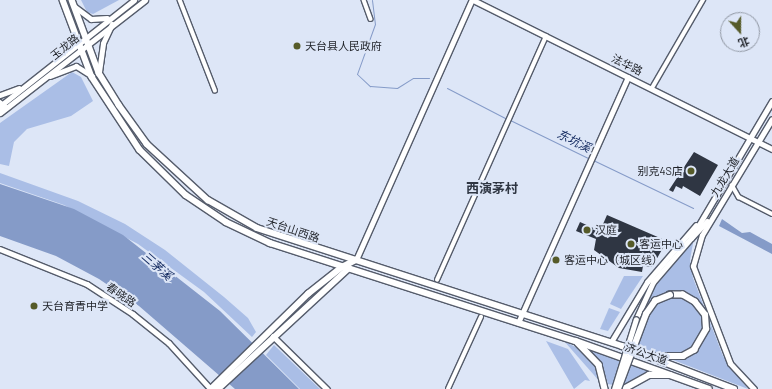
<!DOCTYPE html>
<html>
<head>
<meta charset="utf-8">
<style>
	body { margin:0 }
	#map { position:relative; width:772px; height:389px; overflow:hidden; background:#dde6f7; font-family:Barlow,"Noto Sans SC",sans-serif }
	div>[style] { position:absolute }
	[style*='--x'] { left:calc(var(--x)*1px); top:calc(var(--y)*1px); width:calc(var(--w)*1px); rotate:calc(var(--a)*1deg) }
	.green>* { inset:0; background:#aabee6 }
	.water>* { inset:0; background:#859bc8 }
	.stream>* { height:1px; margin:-0.5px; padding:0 0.5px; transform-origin:0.5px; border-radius:0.5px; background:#859bc8 }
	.building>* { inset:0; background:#2f3643 }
	.roads { filter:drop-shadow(1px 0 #555c6b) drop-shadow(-1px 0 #555c6b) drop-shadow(0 1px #555c6b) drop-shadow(0 -1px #555c6b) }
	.minor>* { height:3.5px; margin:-1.75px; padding:0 1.75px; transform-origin:1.75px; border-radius:1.75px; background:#fff }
	.tertiary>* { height:4.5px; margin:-2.25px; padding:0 2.25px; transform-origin:2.25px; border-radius:2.25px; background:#fff }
	.secondary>* { height:5px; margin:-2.5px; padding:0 2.5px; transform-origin:2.5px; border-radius:2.5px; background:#fff }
	.primary>* { height:5.5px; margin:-2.75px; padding:0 2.75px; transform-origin:2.75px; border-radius:2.75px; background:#fff }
	.bridges { filter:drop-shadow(1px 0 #555c6b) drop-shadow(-1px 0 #555c6b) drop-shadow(0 1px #555c6b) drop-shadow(0 -1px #555c6b) }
	.secondary-bridge>* { height:5px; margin:-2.5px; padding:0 2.5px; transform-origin:2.5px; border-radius:2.5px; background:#fff }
	.primary-bridge>* { height:5.5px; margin:-2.75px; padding:0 2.75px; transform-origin:2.75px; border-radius:2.75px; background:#fff }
	.dots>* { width:11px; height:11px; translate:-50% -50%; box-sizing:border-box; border:2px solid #dde6f7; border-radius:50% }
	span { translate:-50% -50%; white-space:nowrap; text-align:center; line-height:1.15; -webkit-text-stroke:4px #dde6f7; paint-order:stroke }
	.poi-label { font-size:11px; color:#1f2228 }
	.left { translate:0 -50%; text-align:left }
	.right { translate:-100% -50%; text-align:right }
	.street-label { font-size:11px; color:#1f2228 }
	.water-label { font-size:12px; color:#12295f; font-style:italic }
	.quarter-label { font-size:13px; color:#2f3643; font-weight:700 }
	.north { position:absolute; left:720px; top:12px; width:40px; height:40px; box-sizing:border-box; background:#dde6f7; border:1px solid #9198a4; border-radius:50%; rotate:159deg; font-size:11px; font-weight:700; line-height:16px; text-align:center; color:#1f2228 }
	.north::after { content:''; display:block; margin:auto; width:14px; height:18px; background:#565b29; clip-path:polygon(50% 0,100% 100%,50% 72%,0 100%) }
</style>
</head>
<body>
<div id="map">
	<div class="green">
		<i style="clip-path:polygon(81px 0,119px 0,93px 14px,87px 12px)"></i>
		<i style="clip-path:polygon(72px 72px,81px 77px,93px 101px,71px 116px,27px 129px,14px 142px,9px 166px,0 164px,0 123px)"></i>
		<i style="clip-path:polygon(0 173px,78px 201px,125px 224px,165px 250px,224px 297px,248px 318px,256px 332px,252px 337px,204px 292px,138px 244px,64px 205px,0 183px)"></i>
		<i style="clip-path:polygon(694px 238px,690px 260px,693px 278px,723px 356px,748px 389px,632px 344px,653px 286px)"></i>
		<i style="clip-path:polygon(624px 276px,643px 276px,621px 309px,610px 304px)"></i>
		<i style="clip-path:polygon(609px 308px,620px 312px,608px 331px,600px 329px)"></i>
		<i style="clip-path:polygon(546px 341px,568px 349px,590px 381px,585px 380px,574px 389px)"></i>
		<i style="clip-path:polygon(564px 341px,583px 351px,595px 362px,601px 383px)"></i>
		<i style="clip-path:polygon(274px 345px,320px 389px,300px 389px,266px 355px)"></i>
		<i style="clip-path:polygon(587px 348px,658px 372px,639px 376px,623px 387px,608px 384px,603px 368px)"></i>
	</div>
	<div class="water">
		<i style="clip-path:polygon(0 184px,74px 209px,123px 235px,220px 311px,299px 389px,235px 389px,139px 306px,99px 279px,56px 256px,0 236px)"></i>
		<i style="clip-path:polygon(722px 219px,742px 233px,750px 232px,772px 244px,772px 254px,719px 226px)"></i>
	</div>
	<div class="stream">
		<i style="--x:372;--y:0;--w:24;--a:83"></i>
		<i style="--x:375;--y:24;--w:53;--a:109.8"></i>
		<i style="--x:357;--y:74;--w:18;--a:43"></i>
		<i style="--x:370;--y:86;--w:27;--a:4"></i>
		<i style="--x:397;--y:88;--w:19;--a:-32"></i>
		<i style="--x:413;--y:78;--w:16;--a:0"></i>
		<i style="--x:447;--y:88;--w:68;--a:27.3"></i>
		<i style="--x:510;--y:120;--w:89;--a:26"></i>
		<i style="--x:593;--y:160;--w:111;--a:25.6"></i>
	</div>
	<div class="building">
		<i style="clip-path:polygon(694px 152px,718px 165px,700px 196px,683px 186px,682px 189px,676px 186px,673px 192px,669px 190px)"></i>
		<i style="clip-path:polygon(607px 215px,667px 241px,652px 267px,643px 266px,642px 272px,619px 268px,594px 250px,596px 239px,576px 231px,580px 222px,600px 231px)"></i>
	</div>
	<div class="roads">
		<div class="minor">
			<i style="--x:180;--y:0;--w:97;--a:68.7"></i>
			<i style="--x:364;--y:0;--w:20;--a:70"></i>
			<i style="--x:652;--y:88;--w:102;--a:-59.9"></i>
			<i style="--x:732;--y:185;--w:14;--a:60"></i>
			<i style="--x:739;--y:197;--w:37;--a:27"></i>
			<i style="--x:437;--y:280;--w:267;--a:-65.9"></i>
			<i style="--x:448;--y:389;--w:79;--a:-65.4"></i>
		</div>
		<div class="tertiary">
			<i style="--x:0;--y:249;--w:94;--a:21.9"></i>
			<i style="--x:87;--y:284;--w:55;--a:33.1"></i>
			<i style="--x:133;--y:314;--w:46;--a:38.9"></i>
			<i style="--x:169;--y:343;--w:62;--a:47.6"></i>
			<i style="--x:356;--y:260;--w:285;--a:-66"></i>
			<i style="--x:518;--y:323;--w:269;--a:-65.9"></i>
			<i style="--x:273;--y:336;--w:76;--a:44.5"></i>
		</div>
		<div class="secondary">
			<i style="--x:473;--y:0;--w:334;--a:26.5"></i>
			<i style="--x:75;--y:7;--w:20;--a:37"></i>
			<i style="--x:91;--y:19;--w:16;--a:-4"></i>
			<i style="--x:99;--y:72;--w:29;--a:-82"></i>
			<i style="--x:103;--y:43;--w:21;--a:-65"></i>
			<i style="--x:50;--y:76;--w:28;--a:-21"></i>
			<i style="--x:76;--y:66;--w:19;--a:32"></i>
			<i style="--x:0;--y:95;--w:20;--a:-20"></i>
			<i style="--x:0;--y:106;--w:171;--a:-38.3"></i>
			<i style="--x:0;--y:113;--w:184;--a:-37.9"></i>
			<i style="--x:707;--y:221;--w:23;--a:133"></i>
			<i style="--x:691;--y:238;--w:159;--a:-59.4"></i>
			<i style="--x:636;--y:319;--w:41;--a:-65.3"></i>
			<i style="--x:653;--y:282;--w:58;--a:-49.2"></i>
			<i style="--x:611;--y:342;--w:70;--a:-59"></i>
			<i style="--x:647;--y:282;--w:75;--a:-49.3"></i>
			<i style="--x:754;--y:389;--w:35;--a:-133"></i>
			<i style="--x:730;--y:363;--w:104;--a:-110.9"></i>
			<i style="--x:693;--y:266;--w:32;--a:-74"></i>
			<i style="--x:702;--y:235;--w:135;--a:-58.9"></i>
		</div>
		<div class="primary">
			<i style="--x:63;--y:0;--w:82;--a:69.4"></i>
			<i style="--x:92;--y:77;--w:87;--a:56.7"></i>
			<i style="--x:140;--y:150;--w:64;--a:44.4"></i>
			<i style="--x:186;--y:195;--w:48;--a:34"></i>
			<i style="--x:226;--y:222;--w:49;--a:25.5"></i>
			<i style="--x:270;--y:243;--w:321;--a:17.8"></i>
			<i style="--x:576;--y:341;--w:141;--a:19.8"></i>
			<i style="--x:72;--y:0;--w:78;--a:69.7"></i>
			<i style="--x:99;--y:73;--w:38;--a:58"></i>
			<i style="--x:119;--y:105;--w:48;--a:54.3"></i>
			<i style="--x:147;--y:144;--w:83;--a:42.6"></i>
			<i style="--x:208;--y:200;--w:56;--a:29.7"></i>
			<i style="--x:257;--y:228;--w:384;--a:17.9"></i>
			<i style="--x:622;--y:346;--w:120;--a:21"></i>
			<i style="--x:0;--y:103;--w:8;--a:40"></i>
			<i style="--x:0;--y:109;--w:3;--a:45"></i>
			<i style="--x:578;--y:343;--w:30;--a:46"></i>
			<i style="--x:599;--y:365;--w:25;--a:76"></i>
			<i style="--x:655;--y:356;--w:28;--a:0"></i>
			<i style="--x:683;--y:356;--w:13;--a:-29"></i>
			<i style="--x:694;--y:350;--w:24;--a:-60"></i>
			<i style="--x:706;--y:329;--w:14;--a:-94"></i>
			<i style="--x:705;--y:315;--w:16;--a:-128"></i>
			<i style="--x:695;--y:302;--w:14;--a:-150"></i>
			<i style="--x:683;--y:295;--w:13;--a:180"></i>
			<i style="--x:211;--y:389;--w:136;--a:-44.4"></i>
			<i style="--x:308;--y:294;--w:43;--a:-38.5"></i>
			<i style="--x:342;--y:267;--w:16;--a:-27"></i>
			<i style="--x:218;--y:389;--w:178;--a:-42.7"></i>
			<i style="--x:624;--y:389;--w:29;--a:-29"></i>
			<i style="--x:649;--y:375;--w:21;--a:0"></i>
		</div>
	</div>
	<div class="bridges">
		<div class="secondary-bridge">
			<i style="--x:614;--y:389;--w:73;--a:-72.6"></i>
		</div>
		<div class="primary-bridge">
			<i style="--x:618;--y:389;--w:80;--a:-69.5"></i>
			<i style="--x:646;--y:314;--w:16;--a:-55"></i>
			<i style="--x:655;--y:301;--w:16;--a:-22"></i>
		</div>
	</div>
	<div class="dots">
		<i style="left:297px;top:46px;background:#565b29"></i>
		<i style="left:691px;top:171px;background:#565b29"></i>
		<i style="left:587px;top:230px;background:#565b29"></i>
		<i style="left:631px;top:244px;background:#565b29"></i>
		<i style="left:556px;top:260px;background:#565b29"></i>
		<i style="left:34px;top:306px;background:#565b29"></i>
	</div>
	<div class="poi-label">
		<span class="left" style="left:305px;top:46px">天台县人民政府</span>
		<span class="right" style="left:683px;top:171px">别克4S店</span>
		<span class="left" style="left:595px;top:230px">汉庭</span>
		<span class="left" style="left:639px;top:244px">客运中心</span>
		<span class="left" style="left:564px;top:260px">客运中心（城区线）</span>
		<span class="left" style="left:42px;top:306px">天台育青中学</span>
	</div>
	<div class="street-label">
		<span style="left:65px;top:47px;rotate:-39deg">玉龙路</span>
		<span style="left:627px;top:65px;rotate:26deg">法华路</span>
		<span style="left:725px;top:177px;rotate:-59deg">九龙大道</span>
		<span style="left:293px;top:230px;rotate:19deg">天台山西路</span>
		<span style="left:121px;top:295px;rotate:34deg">春晓路</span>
		<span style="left:646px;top:354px;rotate:19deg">济公大道</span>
	</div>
	<div class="water-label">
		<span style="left:574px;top:141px;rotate:26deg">东坑溪</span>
		<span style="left:157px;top:266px;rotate:41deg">三茅溪</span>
	</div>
	<div class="quarter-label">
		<span style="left:492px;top:188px">西演茅村</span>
	</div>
	<div class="north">北</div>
</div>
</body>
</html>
